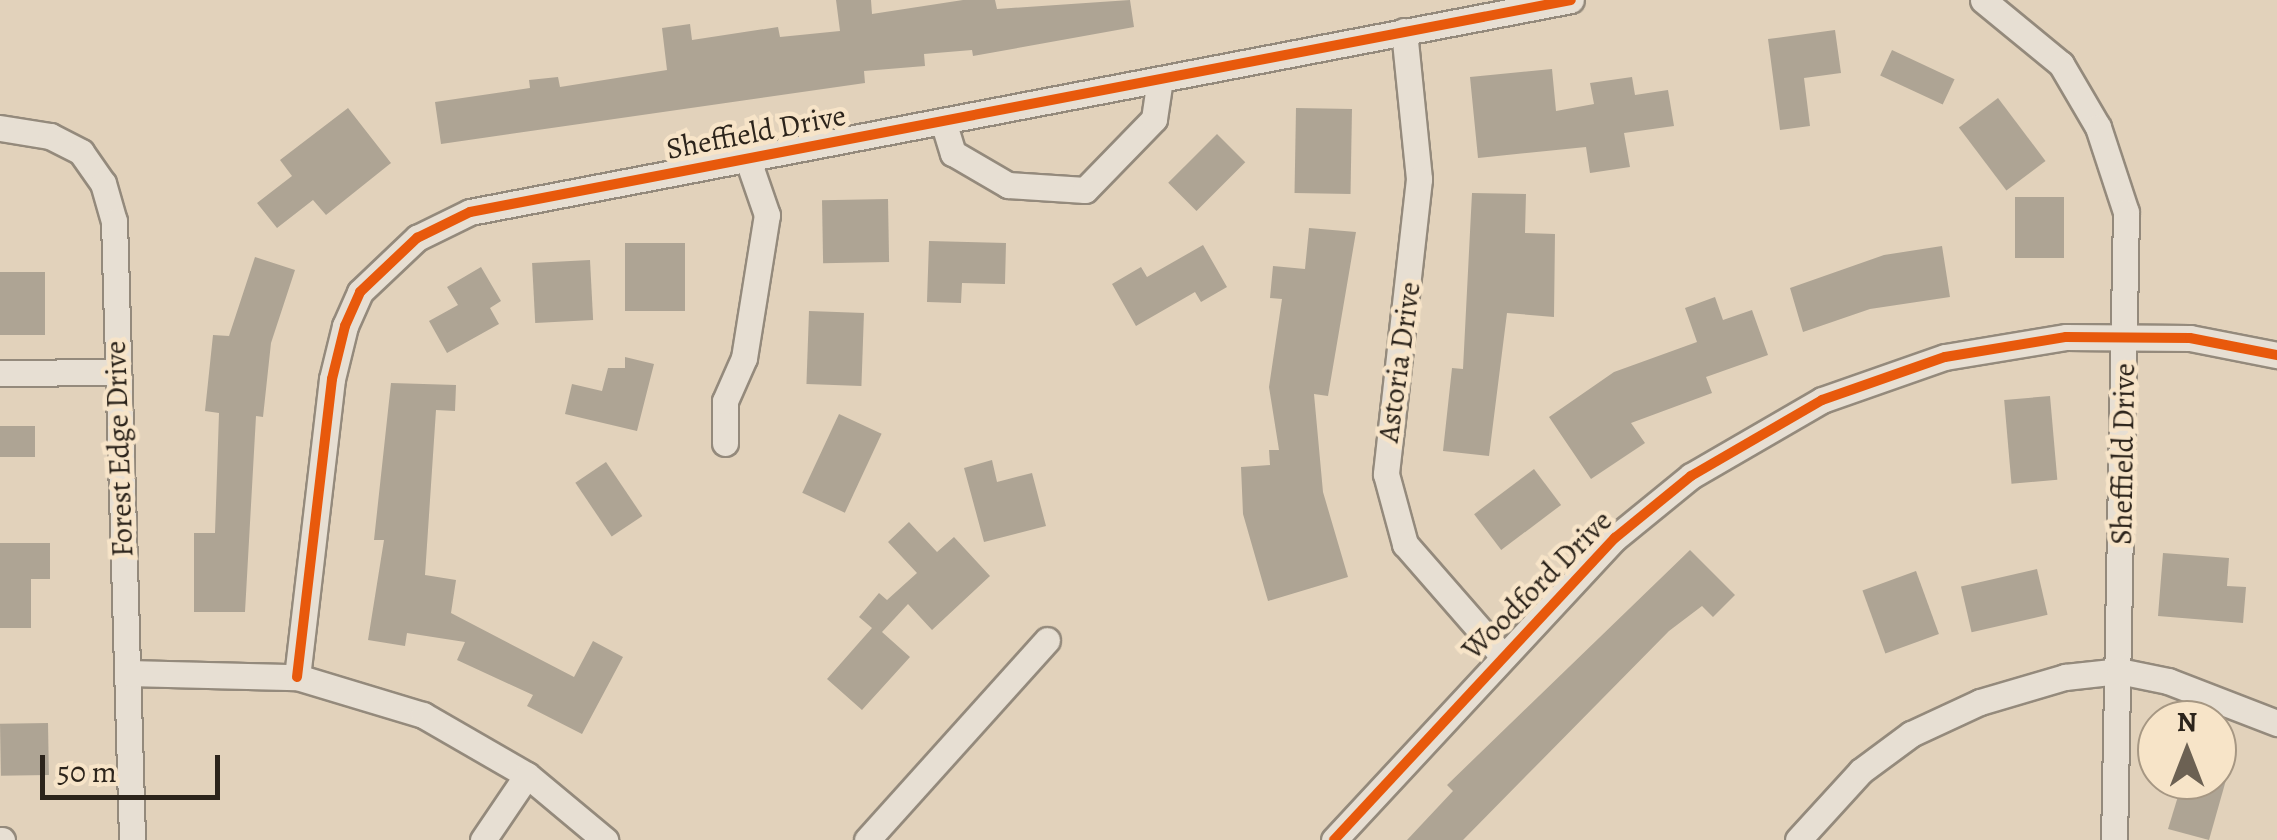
<!DOCTYPE html>
<html>
<head>
<meta charset="utf-8">
<style>
	body { margin:0 }
	#map { position:relative; width:2277px; height:840px; overflow:hidden; background:#e2d2bb; font-family:Alegreya,serif }
	div>[style] { position:absolute }
	[style*='--x'] { left:calc(var(--x)*1px); top:calc(var(--y)*1px); width:calc(var(--w)*1px); rotate:calc(var(--a)*1deg) }
	.building>* { inset:0; background:#aea494; transform-origin:0 0 }
	.roads { filter:drop-shadow(2px 0 #948a7c) drop-shadow(-2px 0 #948a7c) drop-shadow(0 2px #948a7c) drop-shadow(0 -2px #948a7c) }
	.minor>* { height:25px; margin:-12.5px; padding:0 12.5px; transform-origin:12.5px; border-radius:12.5px; background:#e7dfd3 }
	.cycleway>* { height:10px; margin:-5px; padding:0 5px; transform-origin:5px; border-radius:5px; background:#e8590c }
	span { translate:-50% -50%; white-space:nowrap; text-align:center; line-height:1.15; -webkit-text-stroke:9px #f7e4c8; paint-order:stroke }
	.street-label { font-size:30px; color:#2c241b }
	.north { position:absolute; left:2137px; top:700px; width:100px; height:100px; box-sizing:border-box; background:#f7e4c8; border:2px solid #a69783; border-radius:50%; rotate:0deg; font-size:28px; font-weight:700; line-height:40px; text-align:center; color:#2c241b }
	.north::after { content:''; display:block; margin:auto; width:35px; height:45px; background:#6c6153; clip-path:polygon(50% 0,100% 100%,50% 72%,0 100%) }
	.scale { position:absolute; left:40px; top:755px; width:180px; height:45px; box-sizing:border-box; border:5px solid #2c241b; border-top:0; padding-left:12px; font-size:30px; line-height:35px; white-space:nowrap; color:#2c241b; -webkit-text-stroke:8px #f7e4c8; paint-order:stroke }
</style>
</head>
<body>
<div id="map">
	<div class="building">
		<i style="clip-path:polygon(836px 0,871px 0,872px 14px,963px 0,995px 0,997px 9px,1130px 0,1134px 27px,973px 56px,972px 50px,924px 54px,925px 66px,864px 71px,865px 83px,441px 144px,435px 102px,530px 88px,529px 80px,558px 77px,560px 87px,667px 70px,662px 28px,690px 24px,692px 40px,778px 27px,780px 37px,840px 31px)"></i>
		<i style="clip-path:polygon(1835px 30px,1841px 73px,1804px 78px,1810px 126px,1780px 130px,1768px 39px)"></i>
		<i style="left:1892px;top:50px;width:69px;height:28px;rotate:25deg"></i>
		<i style="clip-path:polygon(1552px 69px,1556px 111px,1594px 104px,1590px 83px,1632px 77px,1635px 95px,1668px 90px,1674px 126px,1624px 133px,1630px 167px,1590px 173px,1586px 147px,1478px 158px,1470px 77px)"></i>
		<i style="left:1998px;top:98px;width:79px;height:49px;rotate:53deg"></i>
		<i style="clip-path:polygon(348px 108px,391px 163px,326px 215px,313px 200px,277px 228px,257px 203px,292px 176px,280px 160px)"></i>
		<i style="left:1296px;top:108px;width:56px;height:85px;rotate:1deg"></i>
		<i style="left:1217px;top:134px;width:40px;height:69px;rotate:45deg"></i>
		<i style="clip-path:polygon(1472px 193px,1526px 194px,1525px 233px,1555px 234px,1554px 317px,1507px 313px,1489px 456px,1443px 451px,1452px 368px,1463px 369px)"></i>
		<i style="left:2015px;top:197px;width:49px;height:61px"></i>
		<i style="left:888px;top:199px;width:63px;height:66px;rotate:89deg"></i>
		<i style="clip-path:polygon(1309px 228px,1356px 232px,1328px 396px,1314px 394px,1323px 492px,1348px 577px,1268px 601px,1243px 514px,1241px 467px,1270px 465px,1269px 450px,1279px 450px,1269px 387px,1282px 299px,1270px 298px,1273px 266px,1305px 269px)"></i>
		<i style="clip-path:polygon(929px 241px,1006px 243px,1005px 284px,962px 283px,961px 303px,927px 302px)"></i>
		<i style="left:625px;top:243px;width:60px;height:68px"></i>
		<i style="clip-path:polygon(1203px 245px,1227px 287px,1201px 302px,1195px 292px,1136px 326px,1112px 284px,1141px 267px,1147px 277px)"></i>
		<i style="clip-path:polygon(1942px 246px,1950px 297px,1870px 309px,1803px 332px,1790px 288px,1884px 255px)"></i>
		<i style="clip-path:polygon(255px 257px,295px 270px,271px 343px,263px 417px,256px 416px,245px 612px,194px 612px,194px 533px,215px 533px,219px 413px,205px 411px,213px 335px,229px 336px)"></i>
		<i style="left:590px;top:260px;width:60px;height:58px;rotate:87deg"></i>
		<i style="clip-path:polygon(481px 267px,501px 301px,490px 308px,499px 324px,447px 353px,429px 321px,458px 305px,447px 287px)"></i>
		<i style="left:0;top:272px;width:45px;height:63px"></i>
		<i style="clip-path:polygon(1715px 297px,1723px 320px,1752px 310px,1768px 355px,1706px 377px,1712px 393px,1631px 423px,1645px 443px,1591px 479px,1549px 417px,1614px 372px,1697px 342px,1685px 308px)"></i>
		<i style="left:809px;top:311px;width:55px;height:73px;rotate:2deg"></i>
		<i style="clip-path:polygon(625px 357px,654px 364px,637px 431px,565px 414px,572px 384px,602px 391px,608px 368px,625px 368px)"></i>
		<i style="clip-path:polygon(391px 383px,456px 385px,455px 411px,436px 410px,425px 575px,456px 580px,451px 613px,574px 677px,593px 641px,623px 657px,582px 734px,527px 706px,533px 695px,457px 660px,465px 642px,407px 633px,405px 646px,368px 640px,384px 540px,374px 540px)"></i>
		<i style="left:2050px;top:396px;width:84px;height:46px;rotate:85deg"></i>
		<i style="left:839px;top:414px;width:47px;height:87px;rotate:25deg"></i>
		<i style="left:35px;top:426px;width:31px;height:35px;rotate:90deg"></i>
		<i style="clip-path:polygon(992px 460px,997px 482px,1032px 473px,1046px 526px,984px 542px,964px 468px)"></i>
		<i style="left:606px;top:462px;width:65px;height:37px;rotate:56deg"></i>
		<i style="left:1534px;top:469px;width:45px;height:75px;rotate:53deg"></i>
		<i style="clip-path:polygon(909px 522px,937px 552px,954px 537px,990px 576px,932px 630px,908px 604px,882px 632px,910px 657px,862px 710px,827px 679px,872px 628px,859px 617px,879px 593px,887px 600px,917px 573px,888px 542px)"></i>
		<i style="clip-path:polygon(0 543px,50px 543px,50px 579px,31px 579px,31px 628px,0 628px)"></i>
		<i style="clip-path:polygon(1690px 550px,1735px 595px,1713px 617px,1702px 606px,1669px 631px,1463px 840px,1407px 840px,1453px 791px,1447px 785px)"></i>
		<i style="clip-path:polygon(2163px 553px,2229px 558px,2227px 586px,2246px 587px,2243px 623px,2158px 616px)"></i>
		<i style="left:2037px;top:569px;width:47px;height:78px;rotate:77deg"></i>
		<i style="left:1916px;top:571px;width:67px;height:57px;rotate:70deg"></i>
		<i style="left:48px;top:723px;width:52px;height:48px;rotate:89deg"></i>
		<i style="clip-path:polygon(2183px 780px,2226px 780px,2209px 840px,2168px 829px)"></i>
	</div>
	<div class="roads">
		<div class="minor">
			<i style="--x:1983;--y:0;--w:101;--a:39.4"></i>
			<i style="--x:2061;--y:64;--w:73;--a:59.6"></i>
			<i style="--x:2098;--y:127;--w:89;--a:71.8"></i>
			<i style="--x:2126;--y:212;--w:628;--a:91.09"></i>
			<i style="--x:1404;--y:31;--w:149;--a:84.2"></i>
			<i style="--x:1419;--y:179;--w:297;--a:96.4"></i>
			<i style="--x:1386;--y:474;--w:73;--a:74.8"></i>
			<i style="--x:1405;--y:544;--w:146;--a:48.9"></i>
			<i style="--x:943;--y:121;--w:34;--a:73"></i>
			<i style="--x:953;--y:153;--w:64;--a:30.2"></i>
			<i style="--x:1008;--y:185;--w:77;--a:3.7"></i>
			<i style="--x:1085;--y:190;--w:99;--a:-45.8"></i>
			<i style="--x:1154;--y:119;--w:40;--a:-81.5"></i>
			<i style="--x:0;--y:128;--w:51;--a:9.1"></i>
			<i style="--x:50;--y:136;--w:35;--a:27"></i>
			<i style="--x:81;--y:152;--w:38;--a:55"></i>
			<i style="--x:103;--y:183;--w:40;--a:74"></i>
			<i style="--x:114;--y:221;--w:619;--a:88.33"></i>
			<i style="--x:0;--y:373;--w:116;--a:-0.5"></i>
			<i style="--x:725;--y:443;--w:42;--a:-90"></i>
			<i style="--x:725;--y:401;--w:47;--a:-66.2"></i>
			<i style="--x:744;--y:358;--w:145;--a:-80.9"></i>
			<i style="--x:767;--y:215;--w:58;--a:-109.1"></i>
			<i style="--x:128;--y:673;--w:169;--a:1.4"></i>
			<i style="--x:297;--y:677;--w:132;--a:16.8"></i>
			<i style="--x:423;--y:715;--w:120;--a:30"></i>
			<i style="--x:527;--y:775;--w:102;--a:39.8"></i>
			<i style="--x:297;--y:677;--w:300;--a:-83.3"></i>
			<i style="--x:332;--y:379;--w:55;--a:-76.2"></i>
			<i style="--x:345;--y:326;--w:37;--a:-66"></i>
			<i style="--x:360;--y:292;--w:79;--a:-43.5"></i>
			<i style="--x:417;--y:238;--w:59;--a:-26.1"></i>
			<i style="--x:470;--y:212;--w:1121;--a:-10.9"></i>
			<i style="--x:0;--y:840;--w:2;--a:0"></i>
			<i style="--x:483;--y:840;--w:78;--a:-55.9"></i>
			<i style="--x:867;--y:840;--w:269;--a:-48"></i>
			<i style="--x:1334;--y:840;--w:413;--a:-47.1"></i>
			<i style="--x:1615;--y:538;--w:98;--a:-39.2"></i>
			<i style="--x:1691;--y:476;--w:151;--a:-30.1"></i>
			<i style="--x:1822;--y:400;--w:130;--a:-19.3"></i>
			<i style="--x:1945;--y:357;--w:123;--a:-9.4"></i>
			<i style="--x:2066;--y:337;--w:124;--a:0.5"></i>
			<i style="--x:2190;--y:338;--w:89;--a:11.1"></i>
			<i style="--x:1798;--y:840;--w:93;--a:-47.6"></i>
			<i style="--x:1861;--y:771;--w:62;--a:-36.5"></i>
			<i style="--x:1911;--y:734;--w:76;--a:-24.9"></i>
			<i style="--x:1980;--y:702;--w:89;--a:-16.4"></i>
			<i style="--x:2065;--y:677;--w:54;--a:-6.3"></i>
			<i style="--x:2119;--y:671;--w:50;--a:11.5"></i>
			<i style="--x:2168;--y:681;--w:117;--a:21.1"></i>
		</div>
	</div>
	<div class="cycleway">
		<i style="--x:297;--y:677;--w:300;--a:-83.3"></i>
		<i style="--x:332;--y:379;--w:55;--a:-76.2"></i>
		<i style="--x:345;--y:326;--w:37;--a:-66"></i>
		<i style="--x:360;--y:292;--w:79;--a:-43.5"></i>
		<i style="--x:417;--y:238;--w:59;--a:-26.1"></i>
		<i style="--x:470;--y:212;--w:1121;--a:-10.9"></i>
		<i style="--x:1334;--y:840;--w:413;--a:-47.1"></i>
		<i style="--x:1615;--y:538;--w:98;--a:-39.2"></i>
		<i style="--x:1691;--y:476;--w:151;--a:-30.1"></i>
		<i style="--x:1822;--y:400;--w:130;--a:-19.3"></i>
		<i style="--x:1945;--y:357;--w:123;--a:-9.4"></i>
		<i style="--x:2066;--y:337;--w:124;--a:0.5"></i>
		<i style="--x:2190;--y:338;--w:89;--a:11.1"></i>
	</div>
	<div class="street-label">
		<span style="left:756px;top:132px;rotate:-11deg">Sheffield Drive</span>
		<span style="left:1399px;top:362px;rotate:-82deg">Astoria Drive</span>
		<span style="left:119px;top:449px;rotate:-92deg">Forest Edge Drive</span>
		<span style="left:2123px;top:454px;rotate:-89deg">Sheffield Drive</span>
		<span style="left:1537px;top:585px;rotate:-45deg">Woodford Drive</span>
	</div>
	<div class="north">N</div>
	<div class="scale">50 m</div>
</div>
</body>
</html>
